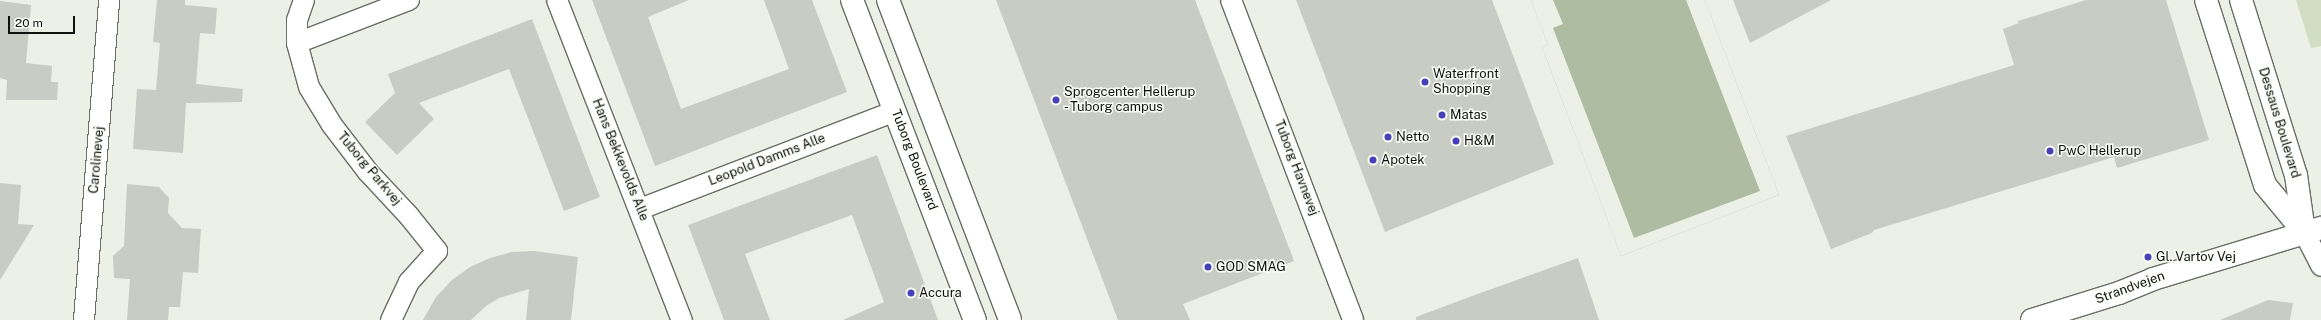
<!DOCTYPE html>
<html>
<head>
<meta charset="utf-8">
<style>
	body { margin:0 }
	#map { position:relative; width:2321px; height:320px; overflow:hidden; background:#ecf0e7; font-family:"Public Sans",sans-serif }
	div>[style] { position:absolute }
	[style*='--x'] { left:calc(var(--x)*1px); top:calc(var(--y)*1px); width:calc(var(--w)*1px); rotate:calc(var(--a)*1deg) }
	.green>* { inset:0; background:#d1dec4 }
	.water>* { inset:0; background:#aebca1 }
	.pier>* { inset:0; background:#ecf0e7 }
	.building>* { inset:0; background:#c8ccc4 }
	.roads { filter:drop-shadow(1px 0 #6a6e66) drop-shadow(-1px 0 #6a6e66) drop-shadow(0 1px #6a6e66) drop-shadow(0 -1px #6a6e66) }
	.street>* { height:20px; margin:-10px; padding:0 10px; transform-origin:10px; border-radius:10px; background:#fff }
	.secondary>* { height:22px; margin:-11px; padding:0 11px; transform-origin:11px; border-radius:11px; background:#fff }
	.dots>* { width:11px; height:11px; translate:-50% -50%; box-sizing:border-box; border:2px solid #f9fdf5; border-radius:50% }
	span { translate:-50% -50%; white-space:nowrap; text-align:center; line-height:1.15; -webkit-text-stroke:3px #f9fdf5; paint-order:stroke }
	.poi-label { font-size:13px; color:#10110e }
	.left { translate:0 -50%; text-align:left }
	.street-label { font-size:13px; color:#10110e }
	.scale { position:absolute; left:8px; top:16px; width:67px; height:18px; box-sizing:border-box; border:2px solid #10110e; border-top:0; padding-left:5px; font-size:12px; line-height:14px; white-space:nowrap; color:#10110e; -webkit-text-stroke:3px #f9fdf5; paint-order:stroke }
</style>
</head>
<body>
<div id="map">
	<div class="green">
		<i style="clip-path:polygon(2296px 0,2321px 0,2321px 46px,2311px 48px)"></i>
	</div>
	<div class="water">
		<i style="clip-path:polygon(1531px 0,1705px 0,1779px 195px,1621px 256px,1542px 47px,1548px 45px)"></i>
	</div>
	<div class="pier">
		<i style="clip-path:polygon(1531px 0,1553px 0,1563px 24px,1553px 28px,1634px 238px,1760px 191px,1686px 0,1705px 0,1779px 195px,1621px 256px,1542px 47px,1548px 45px)"></i>
	</div>
	<div class="building">
		<i style="clip-path:polygon(157px 0,185px 0,185px 5px,217px 8px,215px 34px,200px 33px,196px 84px,243px 89px,242px 102px,186px 103px,183px 153px,133px 149px,137px 89px,156px 90px,160px 43px,153px 42px)"></i>
		<i style="clip-path:polygon(592px 0,689px 0,648px 17px,681px 109px,789px 69px,764px 0,812px 0,847px 92px,655px 166px)"></i>
		<i style="clip-path:polygon(996px 0,1195px 0,1294px 261px,1183px 304px,1190px 320px,1118px 320px)"></i>
		<i style="clip-path:polygon(1296px 0,1492px 0,1554px 164px,1385px 232px)"></i>
		<i style="clip-path:polygon(1733px 0,1831px 0,1750px 43px)"></i>
		<i style="clip-path:polygon(2086px 0,2166px 0,2209px 140px,2117px 168px,2114px 157px,1874px 230px,1872px 233px,1831px 249px,1786px 136px,2014px 65px,2003px 29px,2019px 23px,2018px 21px)"></i>
		<i style="clip-path:polygon(0 1px,31px 5px,26px 63px,52px 66px,51px 82px,58px 82px,57px 100px,6px 100px,7px 80px,0 78px)"></i>
		<i style="clip-path:polygon(532px 19px,600px 197px,564px 211px,509px 69px,419px 103px,434px 119px,397px 155px,365px 122px,395px 93px,388px 74px)"></i>
		<i style="clip-path:polygon(877px 155px,938px 320px,843px 320px,884px 302px,852px 215px,745px 254px,770px 320px,724px 320px,688px 225px)"></i>
		<i style="clip-path:polygon(0 183px,21px 185px,18px 224px,34px 225px,0 280px)"></i>
		<i style="clip-path:polygon(127px 184px,159px 187px,169px 198px,168px 213px,182px 228px,201px 229px,198px 273px,183px 272px,180px 307px,169px 307px,168px 320px,127px 320px,130px 279px,114px 278px,113px 256px,124px 246px)"></i>
		<i style="clip-path:polygon(534px 251px,578px 257px,571px 320px,526px 320px,529px 289px,499px 298px,486px 306px,471px 320px,423px 320px,436px 297px,452px 280px,470px 267px,490px 258px,512px 252px)"></i>
		<i style="clip-path:polygon(1578px 258px,1599px 320px,1416px 320px,1416px 317px,1472px 296px)"></i>
		<i style="clip-path:polygon(2268px 300px,2293px 303px,2290px 320px,2220px 320px)"></i>
	</div>
	<div class="roads">
		<div class="street">
			<i style="--x:304;--y:0;--w:21;--a:109"></i>
			<i style="--x:297;--y:20;--w:23;--a:90"></i>
			<i style="--x:297;--y:43;--w:46;--a:74.7"></i>
			<i style="--x:309;--y:87;--w:44;--a:58.8"></i>
			<i style="--x:332;--y:125;--w:59;--a:52.5"></i>
			<i style="--x:368;--y:172;--w:60;--a:47"></i>
			<i style="--x:409;--y:216;--w:45;--a:51.3"></i>
			<i style="--x:437;--y:251;--w:42;--a:132.1"></i>
			<i style="--x:409;--y:282;--w:42;--a:115.3"></i>
			<i style="--x:557;--y:0;--w:344;--a:68.7"></i>
			<i style="--x:1231;--y:0;--w:342;--a:69.1"></i>
			<i style="--x:297;--y:43;--w:120;--a:-21"></i>
			<i style="--x:640;--y:209;--w:273;--a:-21"></i>
			<i style="--x:2304;--y:232;--w:38;--a:63"></i>
			<i style="--x:84;--y:320;--w:321;--a:-85.5"></i>
		</div>
		<div class="secondary">
			<i style="--x:852;--y:0;--w:343;--a:69"></i>
			<i style="--x:888;--y:0;--w:342;--a:69.1"></i>
			<i style="--x:2206;--y:0;--w:194;--a:72.3"></i>
			<i style="--x:2265;--y:185;--w:61;--a:50.3"></i>
			<i style="--x:2241;--y:0;--w:183;--a:72.6"></i>
			<i style="--x:2296;--y:175;--w:58;--a:82"></i>
			<i style="--x:2032;--y:320;--w:91;--a:-17.2"></i>
			<i style="--x:2119;--y:293;--w:37;--a:-22"></i>
			<i style="--x:2153;--y:279;--w:176;--a:-16.9"></i>
		</div>
	</div>
	<div class="dots">
		<i style="left:1425px;top:82px;background:#4741b7"></i>
		<i style="left:1056px;top:100px;background:#4741b7"></i>
		<i style="left:1442px;top:115px;background:#4741b7"></i>
		<i style="left:1388px;top:137px;background:#4741b7"></i>
		<i style="left:1456px;top:141px;background:#4741b7"></i>
		<i style="left:2050px;top:151px;background:#4741b7"></i>
		<i style="left:1373px;top:160px;background:#4741b7"></i>
		<i style="left:2148px;top:257px;background:#4741b7"></i>
		<i style="left:1208px;top:267px;background:#4741b7"></i>
		<i style="left:911px;top:293px;background:#4741b7"></i>
	</div>
	<div class="poi-label">
		<span class="left" style="left:1433px;top:82px">Waterfront<br>Shopping</span>
		<span class="left" style="left:1064px;top:100px">Sprogcenter Hellerup<br>- Tuborg campus</span>
		<span class="left" style="left:1450px;top:115px">Matas</span>
		<span class="left" style="left:1396px;top:137px">Netto</span>
		<span class="left" style="left:1464px;top:141px">H&amp;M</span>
		<span class="left" style="left:2058px;top:151px">PwC Hellerup</span>
		<span class="left" style="left:1381px;top:160px">Apotek</span>
		<span class="left" style="left:2156px;top:257px">Gl. Vartov Vej</span>
		<span class="left" style="left:1216px;top:267px">GOD SMAG</span>
		<span class="left" style="left:919px;top:293px">Accura</span>
	</div>
	<div class="street-label">
		<span style="left:2279px;top:123px;rotate:73deg">Dessaus Boulevard</span>
		<span style="left:97px;top:160px;rotate:-85deg">Carolinevej</span>
		<span style="left:620px;top:160px;rotate:68deg">Hans Bekkevolds Alle</span>
		<span style="left:767px;top:160px;rotate:-21deg">Leopold Damms Alle</span>
		<span style="left:914px;top:160px;rotate:69deg">Tuborg Boulevard</span>
		<span style="left:1296px;top:168px;rotate:69deg">Tuborg Havnevej</span>
		<span style="left:369px;top:169px;rotate:50deg">Tuborg Parkvej</span>
		<span style="left:2130px;top:288px;rotate:-20deg">Strandvejen</span>
	</div>
	<div class="scale">20 m</div>
</div>
</body>
</html>
